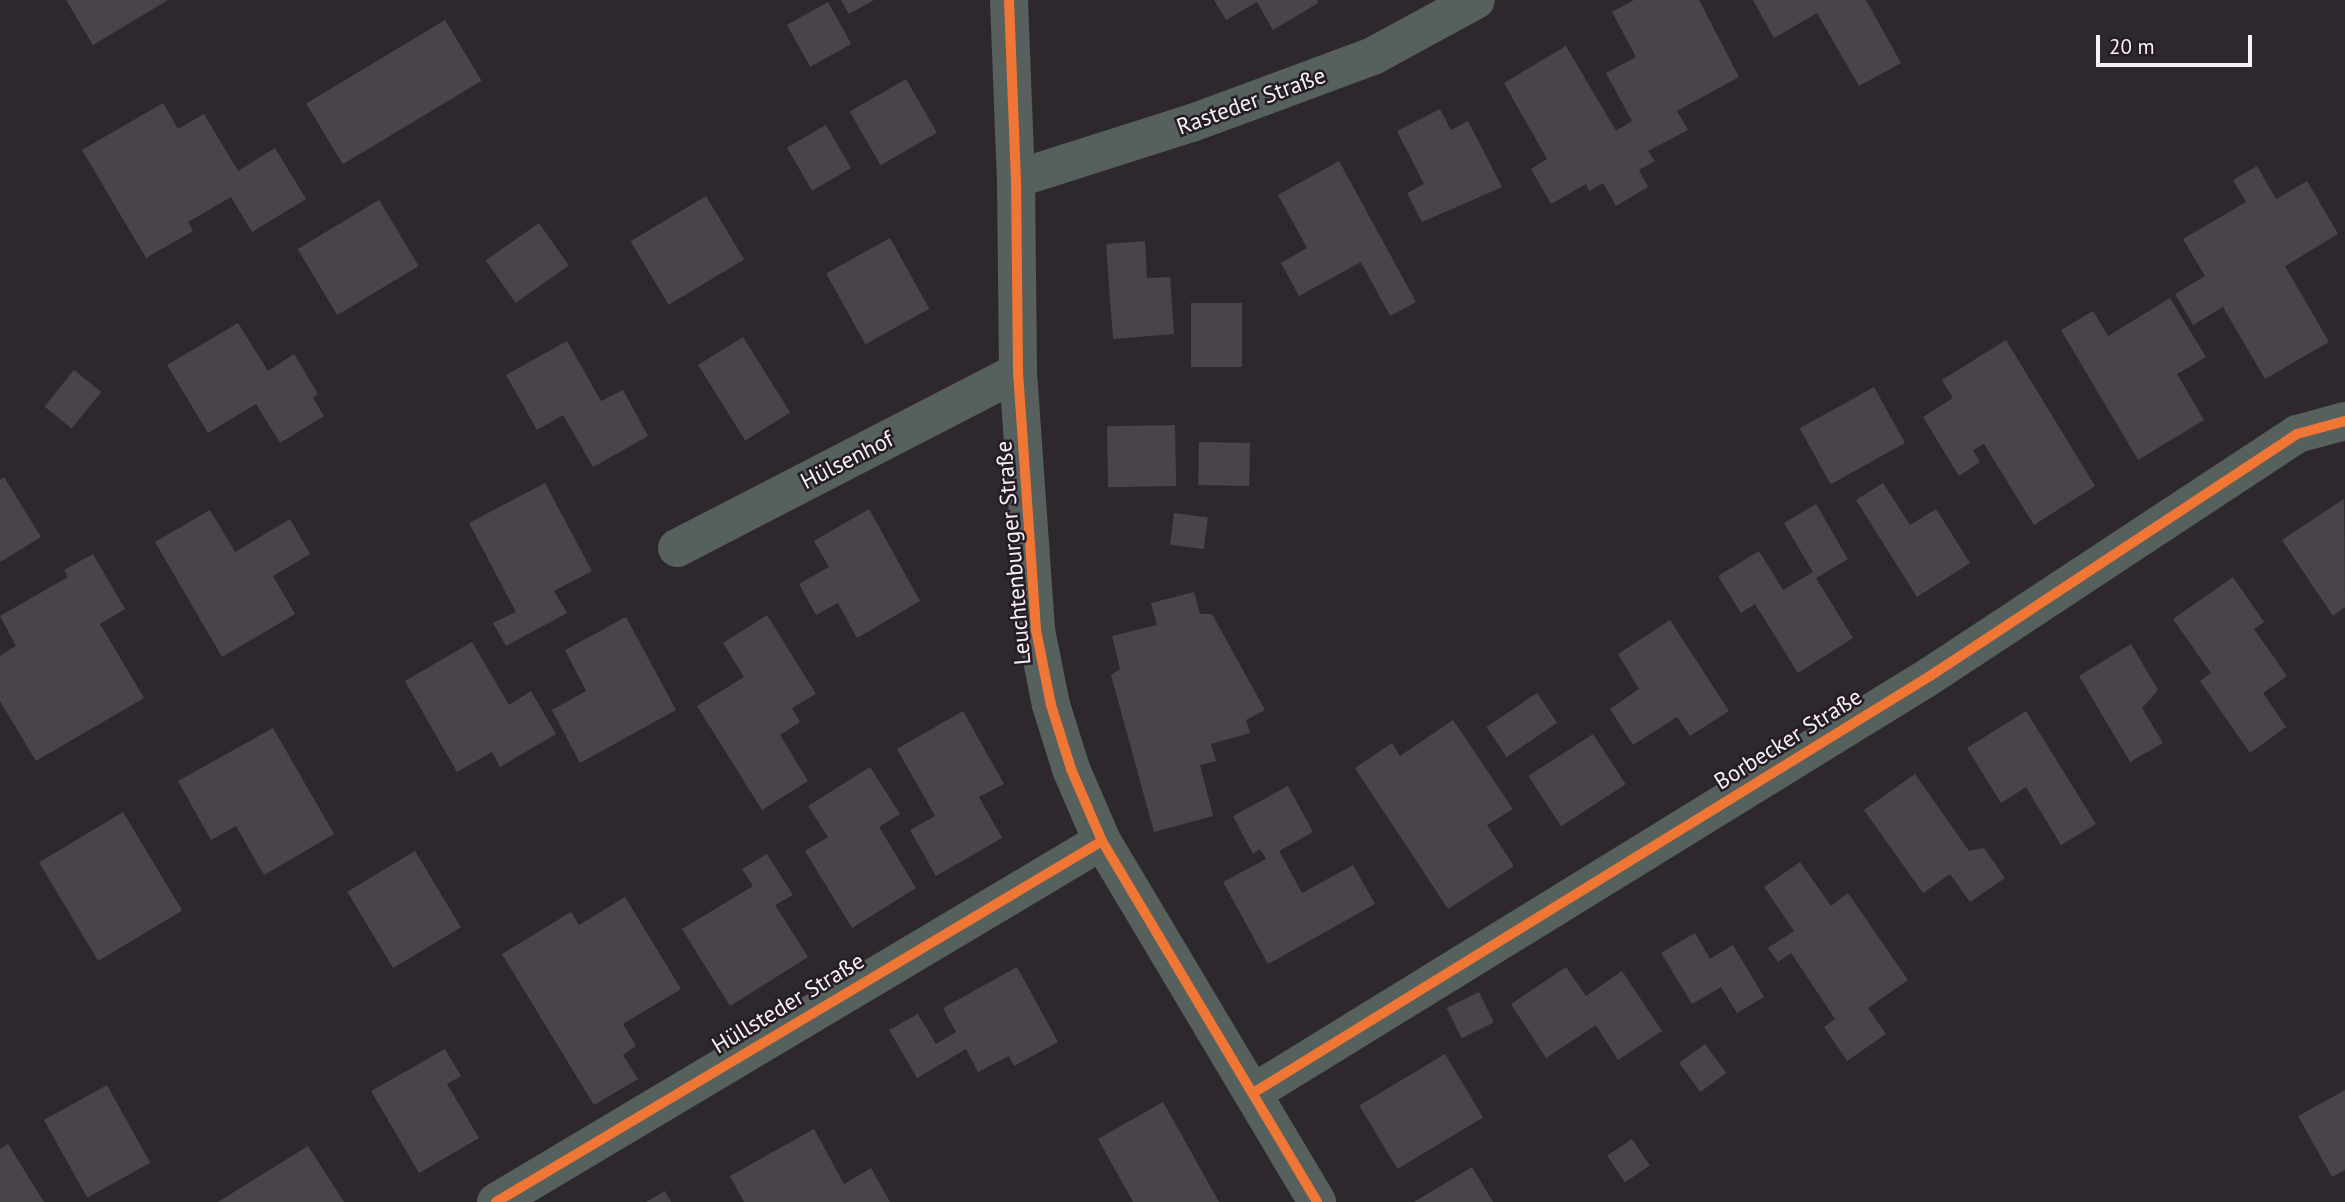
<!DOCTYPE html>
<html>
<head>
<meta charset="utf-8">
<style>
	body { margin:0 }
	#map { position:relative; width:2345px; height:1202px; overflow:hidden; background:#2e282e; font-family:"PT Sans",sans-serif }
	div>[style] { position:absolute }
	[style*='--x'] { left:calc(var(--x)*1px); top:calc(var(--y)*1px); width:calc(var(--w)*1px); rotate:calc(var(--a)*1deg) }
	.building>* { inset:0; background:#4b434b; transform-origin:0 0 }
	.minor>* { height:38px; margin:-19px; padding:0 19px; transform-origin:19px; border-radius:19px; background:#56605c }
	.cycleway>* { height:10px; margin:-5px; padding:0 5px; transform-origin:5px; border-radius:5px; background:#f07635 }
	span { translate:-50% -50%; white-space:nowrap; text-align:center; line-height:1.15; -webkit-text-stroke:5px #261c26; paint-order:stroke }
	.street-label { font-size:23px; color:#f8f2f8 }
	.scale { position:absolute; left:2096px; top:35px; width:156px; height:32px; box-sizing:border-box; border:4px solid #f8f2f8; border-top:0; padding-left:9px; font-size:21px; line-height:24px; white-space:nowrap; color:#f8f2f8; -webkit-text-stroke:5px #261c26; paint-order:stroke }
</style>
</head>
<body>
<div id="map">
	<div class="building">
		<i style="clip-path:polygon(66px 0,168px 0,93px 45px)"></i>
		<i style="clip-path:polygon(841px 0,874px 0,849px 14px)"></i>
		<i style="clip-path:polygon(1214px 0,1317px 0,1318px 3px,1273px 30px,1257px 2px,1226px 20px)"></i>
		<i style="clip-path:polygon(1634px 0,1699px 0,1739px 77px,1677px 111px,1688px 130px,1648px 151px,1655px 161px,1639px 170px,1648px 187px,1616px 206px,1603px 183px,1589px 191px,1586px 184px,1551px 204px,1531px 169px,1547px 159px,1504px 83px,1566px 46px,1616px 131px,1632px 121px,1606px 73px,1636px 57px,1612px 12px)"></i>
		<i style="clip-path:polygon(1753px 0,1866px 0,1901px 63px,1859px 86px,1817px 13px,1774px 38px)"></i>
		<i style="left:828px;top:2px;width:48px;height:47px;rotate:61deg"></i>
		<i style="left:445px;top:20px;width:71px;height:162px;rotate:59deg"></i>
		<i style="left:906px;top:79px;width:62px;height:65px;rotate:60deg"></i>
		<i style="clip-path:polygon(163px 103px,178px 129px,204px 114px,238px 171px,275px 148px,306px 199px,252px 232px,231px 197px,188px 222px,193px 231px,146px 258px,82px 150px)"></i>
		<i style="clip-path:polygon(1440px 109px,1451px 130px,1468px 121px,1502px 187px,1422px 222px,1407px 193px,1424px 184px,1397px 131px)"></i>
		<i style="left:826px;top:125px;width:50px;height:45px;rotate:60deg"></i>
		<i style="clip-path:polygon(1339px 161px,1416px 302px,1390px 316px,1361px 262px,1299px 296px,1281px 263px,1307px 248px,1278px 195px)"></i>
		<i style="clip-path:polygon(2257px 166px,2276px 199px,2307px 181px,2338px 234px,2285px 266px,2329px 342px,2265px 379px,2223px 307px,2193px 325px,2175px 294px,2205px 276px,2183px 239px,2246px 202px,2233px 180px)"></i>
		<i style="left:706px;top:196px;width:74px;height:88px;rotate:59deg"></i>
		<i style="left:379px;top:200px;width:77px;height:95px;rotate:59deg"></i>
		<i style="left:539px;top:223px;width:52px;height:65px;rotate:55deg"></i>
		<i style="left:890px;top:238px;width:81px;height:73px;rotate:61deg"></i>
		<i style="clip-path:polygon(1145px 241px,1147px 278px,1170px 277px,1174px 334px,1113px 339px,1106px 244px)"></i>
		<i style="clip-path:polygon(2170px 298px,2206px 357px,2177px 374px,2204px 420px,2138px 460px,2061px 330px,2093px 311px,2108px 336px)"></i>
		<i style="left:1242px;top:303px;width:64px;height:51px;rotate:90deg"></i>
		<i style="clip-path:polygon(238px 323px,268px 371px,294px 354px,318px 394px,313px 398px,324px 416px,280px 443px,256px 404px,208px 433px,167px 365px)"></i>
		<i style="left:743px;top:337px;width:89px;height:53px;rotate:58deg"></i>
		<i style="clip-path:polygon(2006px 340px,2095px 486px,2034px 525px,1984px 444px,1973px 450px,1980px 462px,1959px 476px,1923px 417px,1953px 398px,1942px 380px)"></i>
		<i style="clip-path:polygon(567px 341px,601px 401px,623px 390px,648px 436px,593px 467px,563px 415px,537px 430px,506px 375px)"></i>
		<i style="left:74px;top:370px;width:35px;height:47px;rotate:39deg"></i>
		<i style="left:1874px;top:387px;width:64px;height:85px;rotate:61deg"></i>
		<i style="left:1175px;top:425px;width:61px;height:68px;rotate:89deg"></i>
		<i style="left:1199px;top:442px;width:51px;height:43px;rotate:1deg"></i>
		<i style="clip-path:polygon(4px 477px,41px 537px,0 562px,0 480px)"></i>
		<i style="clip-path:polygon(545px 483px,592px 571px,554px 591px,567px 613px,506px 646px,493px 623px,516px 612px,469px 523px)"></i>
		<i style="clip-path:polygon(1883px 483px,1910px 525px,1936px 509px,1970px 563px,1917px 597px,1856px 500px)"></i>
		<i style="clip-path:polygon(2344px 499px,2345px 607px,2333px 616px,2282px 540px)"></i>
		<i style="clip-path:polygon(1816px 504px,1848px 559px,1816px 578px,1853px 638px,1798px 673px,1755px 604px,1741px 613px,1718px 576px,1759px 551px,1783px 590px,1813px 572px,1784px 523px)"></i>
		<i style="clip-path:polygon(869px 509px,920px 601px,857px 638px,838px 603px,816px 615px,799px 584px,829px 567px,814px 541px)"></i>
		<i style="clip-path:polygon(210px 510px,235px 552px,290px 519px,310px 554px,273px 576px,295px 614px,222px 657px,155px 542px)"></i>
		<i style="left:1174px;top:513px;width:34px;height:32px;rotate:7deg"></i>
		<i style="clip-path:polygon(93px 554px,125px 609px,100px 624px,144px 698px,36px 761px,0 701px,0 656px,16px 646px,0 616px,68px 577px,64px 570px)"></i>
		<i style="clip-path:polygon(2233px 577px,2264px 622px,2254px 629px,2287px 676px,2263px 693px,2286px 727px,2250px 753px,2200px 681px,2211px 673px,2173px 619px)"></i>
		<i style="clip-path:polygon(1194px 592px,1200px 614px,1212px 614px,1265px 710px,1246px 720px,1250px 733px,1211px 744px,1216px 761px,1200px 765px,1213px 816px,1154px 832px,1111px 675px,1120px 669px,1112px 636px,1157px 625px,1151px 603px)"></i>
		<i style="clip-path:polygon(767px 615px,816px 694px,792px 708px,800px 722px,780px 735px,808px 781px,762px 810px,697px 706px,744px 677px,723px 643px)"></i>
		<i style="clip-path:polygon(626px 617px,676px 710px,580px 763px,552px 710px,586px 691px,565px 650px)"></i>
		<i style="clip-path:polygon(1670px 620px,1729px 711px,1690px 736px,1677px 717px,1633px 745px,1610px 709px,1639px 689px,1618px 654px)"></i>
		<i style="clip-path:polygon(472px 642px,509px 705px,531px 691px,556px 734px,500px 767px,492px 752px,457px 772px,405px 681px)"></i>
		<i style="clip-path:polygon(2131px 644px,2158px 690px,2142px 708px,2163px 743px,2130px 762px,2079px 676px)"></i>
		<i style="left:1537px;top:693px;width:36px;height:61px;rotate:56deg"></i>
		<i style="clip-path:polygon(963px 711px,1004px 784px,979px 797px,1002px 838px,936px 876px,910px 830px,935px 816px,897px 749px)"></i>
		<i style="clip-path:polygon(2026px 711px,2096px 824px,2061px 845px,2026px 787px,2001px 803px,1967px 748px)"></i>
		<i style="clip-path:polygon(1453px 720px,1513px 809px,1487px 825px,1514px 866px,1448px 909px,1355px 768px,1392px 743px,1400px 756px)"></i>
		<i style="clip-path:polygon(273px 728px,334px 834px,264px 875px,236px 826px,211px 840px,178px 781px)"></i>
		<i style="left:1593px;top:734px;width:60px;height:77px;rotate:57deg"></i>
		<i style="clip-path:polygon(870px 767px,900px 814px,879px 827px,916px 888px,852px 928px,805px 851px,828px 837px,808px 806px)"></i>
		<i style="clip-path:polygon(1915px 774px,1969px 851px,1984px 848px,2005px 878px,1970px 902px,1950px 874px,1923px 893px,1864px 810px)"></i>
		<i style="clip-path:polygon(1288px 786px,1313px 832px,1279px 851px,1302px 893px,1353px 865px,1375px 904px,1268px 964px,1223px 882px,1266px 859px,1260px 849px,1253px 854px,1233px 816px)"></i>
		<i style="left:123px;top:812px;width:115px;height:98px;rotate:59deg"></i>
		<i style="left:415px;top:851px;width:89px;height:79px;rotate:59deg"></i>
		<i style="clip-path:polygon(767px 854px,793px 895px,775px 905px,808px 957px,730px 1006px,682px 929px,753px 886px,742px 869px)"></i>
		<i style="clip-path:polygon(1800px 862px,1831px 906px,1848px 893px,1908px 980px,1868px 1008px,1886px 1034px,1847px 1061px,1824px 1027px,1835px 1019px,1791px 953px,1778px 962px,1768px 948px,1794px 931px,1764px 887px)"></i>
		<i style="clip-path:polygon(625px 897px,681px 989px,623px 1024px,636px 1046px,623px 1055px,638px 1079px,594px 1105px,502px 954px,571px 912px,579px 925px)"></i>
		<i style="clip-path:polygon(1695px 933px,1710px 959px,1733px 945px,1764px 997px,1737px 1013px,1721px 987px,1692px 1004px,1661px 953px)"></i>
		<i style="clip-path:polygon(1017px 967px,1058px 1042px,1014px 1066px,1009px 1056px,978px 1072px,966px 1049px,917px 1078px,889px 1030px,918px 1014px,936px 1044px,956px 1032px,943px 1008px)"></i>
		<i style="clip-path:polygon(1566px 967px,1586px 996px,1622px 971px,1662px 1031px,1618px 1060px,1596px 1025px,1546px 1058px,1511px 1004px)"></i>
		<i style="left:1479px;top:992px;width:34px;height:36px;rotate:64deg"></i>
		<i style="left:1705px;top:1044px;width:36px;height:32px;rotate:54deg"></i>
		<i style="clip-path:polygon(445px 1049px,461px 1076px,447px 1084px,479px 1138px,419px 1173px,371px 1091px)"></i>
		<i style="left:1445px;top:1054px;width:74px;height:100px;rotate:59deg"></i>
		<i style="left:107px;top:1085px;width:89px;height:72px;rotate:61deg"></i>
		<i style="clip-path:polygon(2345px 1090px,2345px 1170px,2332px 1177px,2298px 1116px)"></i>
		<i style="clip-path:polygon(1163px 1102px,1219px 1202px,1133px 1202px,1098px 1139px)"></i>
		<i style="clip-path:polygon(814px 1129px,844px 1184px,871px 1168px,890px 1202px,744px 1202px,730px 1176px)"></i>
		<i style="left:1632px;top:1139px;width:32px;height:30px;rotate:56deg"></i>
		<i style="clip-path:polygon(8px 1144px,44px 1202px,0 1202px,0 1149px)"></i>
		<i style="clip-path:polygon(308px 1146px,344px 1202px,218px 1202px)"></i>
		<i style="clip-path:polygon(1472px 1167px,1493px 1202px,1414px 1202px)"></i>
		<i style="clip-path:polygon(665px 1191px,671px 1202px,646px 1202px)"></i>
	</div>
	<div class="minor">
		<i style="--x:1009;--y:0;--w:179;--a:87.8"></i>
		<i style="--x:1016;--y:179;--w:193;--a:89.4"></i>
		<i style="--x:1018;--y:372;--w:259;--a:86"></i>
		<i style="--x:1036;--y:630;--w:76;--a:78.7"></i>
		<i style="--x:1051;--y:705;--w:67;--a:72.6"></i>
		<i style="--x:1071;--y:769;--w:78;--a:66.7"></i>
		<i style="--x:1102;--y:841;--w:420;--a:59.2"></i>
		<i style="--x:1016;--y:179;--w:185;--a:-17.7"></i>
		<i style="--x:1192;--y:123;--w:193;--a:-20.3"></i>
		<i style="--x:1373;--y:56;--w:117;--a:-28.5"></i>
		<i style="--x:677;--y:548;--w:384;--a:-27.3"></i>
		<i style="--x:1253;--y:1093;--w:795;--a:-31.63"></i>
		<i style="--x:1930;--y:676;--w:440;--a:-33.4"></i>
		<i style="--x:2297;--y:434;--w:50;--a:-15.2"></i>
		<i style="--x:496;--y:1202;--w:705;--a:-30.78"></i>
	</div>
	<div class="cycleway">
		<i style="--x:1009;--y:0;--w:179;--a:87.8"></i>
		<i style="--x:1016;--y:179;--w:193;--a:89.4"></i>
		<i style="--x:1018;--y:372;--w:259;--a:86"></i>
		<i style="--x:1036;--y:630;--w:76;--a:78.7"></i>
		<i style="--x:1051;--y:705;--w:67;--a:72.6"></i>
		<i style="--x:1071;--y:769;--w:78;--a:66.7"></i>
		<i style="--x:1102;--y:841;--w:420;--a:59.2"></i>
		<i style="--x:1253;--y:1093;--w:795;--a:-31.63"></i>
		<i style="--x:1930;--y:676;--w:440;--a:-33.4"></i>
		<i style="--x:2297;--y:434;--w:50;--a:-15.2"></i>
		<i style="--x:496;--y:1202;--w:705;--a:-30.78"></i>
	</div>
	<div class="street-label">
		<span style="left:1251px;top:101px;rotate:-20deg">Rasteder Straße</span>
		<span style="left:847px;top:460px;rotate:-27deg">Hülsenhof</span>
		<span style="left:1013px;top:553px;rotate:-95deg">Leuchtenburger Straße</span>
		<span style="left:1788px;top:739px;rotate:-32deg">Borbecker Straße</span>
		<span style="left:788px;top:1003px;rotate:-31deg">Hüllsteder Straße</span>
	</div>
	<div class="scale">20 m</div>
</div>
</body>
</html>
